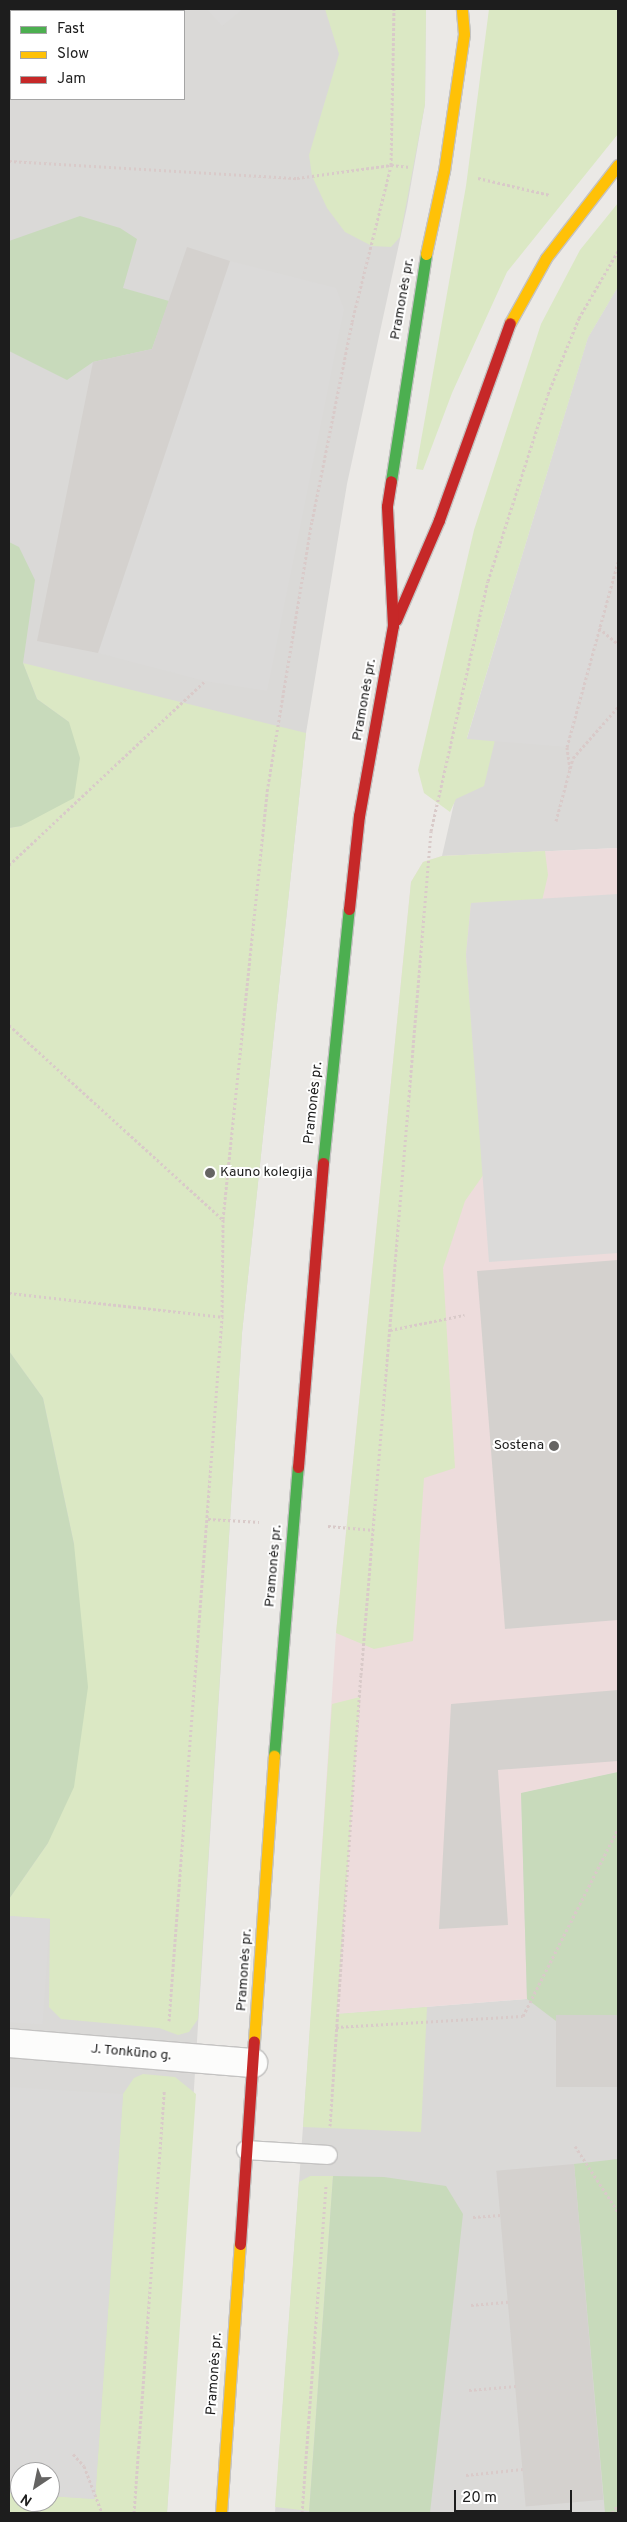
<!DOCTYPE html>
<html>
<head>
<meta charset="utf-8">
<style>
	body { margin:0 }
	#map { position:relative; width:627px; height:2522px; overflow:hidden; background:#ebe9e6; font-family:Overpass,sans-serif }
	div>[style] { position:absolute }
	[style*='--x'] { left:calc(var(--x)*1px); top:calc(var(--y)*1px); width:calc(var(--w)*1px); rotate:calc(var(--a)*1deg) }
	.residential>* { inset:0; background:#dad9d7 }
	.commercial>* { inset:0; background:#eddcdc }
	.grass>* { inset:0; background:#dbe8c4 }
	.forest>* { inset:0; background:#c8dabb }
	.parking>* { inset:0; background:#dbdad9; transform-origin:0 0 }
	.building>* { inset:0; background:#d4d1ce; transform-origin:0 0 }
	.path>* { height:3px; margin-top:-1.5px; transform-origin:0; background:repeating-linear-gradient(90deg,#d9cac9 0 2.5px,transparent 0 5px) }
	.roads { filter:drop-shadow(1px 0 #c4c3c2) drop-shadow(-1px 0 #c4c3c2) drop-shadow(0 1px #c4c3c2) drop-shadow(0 -1px #c4c3c2) }
	.lane>* { height:18px; margin:-9px; padding:0 9px; transform-origin:9px; border-radius:9px; background:#fcfcfb }
	.street>* { height:28px; margin:-14px; padding:0 14px; transform-origin:14px; border-radius:14px; background:#fcfcfb }
	.fast>* { height:11px; margin:-5.5px; padding:0 5.5px; transform-origin:5.5px; border-radius:5.5px; background:#4caf50 }
	.slow>* { height:11px; margin:-5.5px; padding:0 5.5px; transform-origin:5.5px; border-radius:5.5px; background:#ffc107 }
	.jam>* { height:11px; margin:-5.5px; padding:0 5.5px; transform-origin:5.5px; border-radius:5.5px; background:#c62828 }
	.dots>* { width:14px; height:14px; translate:-50% -50%; box-sizing:border-box; border:2px solid #fff; border-radius:50% }
	span { translate:-50% -50%; white-space:nowrap; text-align:center; line-height:1.15; -webkit-text-stroke:4px #fff; paint-order:stroke }
	.street-label { font-size:14px; color:#1d1d1d }
	.poi-label { font-size:14px; color:#1d1d1d }
	.left { translate:0 -50%; text-align:left }
	.right { translate:-100% -50%; text-align:right }
	.frame { position:absolute; inset:0; border:10px solid #1d1d1d; pointer-events:none }
	.legend { position:absolute; left:10px; top:10px; width:175px; height:90px; box-sizing:border-box; background:#fff; border:1px solid #a5a5a5; margin:0; padding:6px 9px; list-style:none; font-size:15px; color:#1d1d1d }
	.legend li { display:flex; align-items:center; gap:10px; height:25px }
	.legend b { width:25px; border:1px solid #a5a5a5 }
	.north { position:absolute; left:10px; top:2462px; width:50px; height:50px; box-sizing:border-box; background:#fff; border:1px solid #a5a5a5; border-radius:50%; rotate:214deg; font-size:14px; font-weight:700; line-height:20px; text-align:center; color:#1d1d1d }
	.north::after { content:''; display:block; margin:auto; width:18px; height:22px; background:#656463; clip-path:polygon(50% 0,100% 100%,50% 72%,0 100%) }
	.scale { position:absolute; left:454px; top:2490px; width:118px; height:22px; box-sizing:border-box; border:2px solid #1d1d1d; border-top:0; padding-left:6px; font-size:15px; line-height:18px; white-space:nowrap; color:#1d1d1d; -webkit-text-stroke:4px #fff; paint-order:stroke }
</style>
</head>
<body>
<div id="map">
	<div class="residential">
		<i style="clip-path:polygon(evenodd,9px 9px,426px 9px,425px 104px,407px 207px,347px 484px,306px 733px,242px 1333px,167px 2513px,9px 2513px,9px 9px,11px 11px,184px 11px,184px 99px,11px 99px,11px 11px,9px 9px,20px 2472px,50px 2472px,50px 2502px,20px 2502px,20px 2472px)"></i>
		<i style="clip-path:polygon(618px 287px,618px 848px,442px 856px,455px 799px,495px 740px,467px 739px,588px 338px)"></i>
		<i style="clip-path:polygon(618px 1772px,618px 2513px,275px 2513px,311px 2016px,526px 1999px,521px 1793px)"></i>
	</div>
	<div class="commercial">
		<i style="clip-path:polygon(618px 848px,618px 1772px,521px 1793px,527px 1999px,311px 2016px,336px 1633px,411px 882px,423px 862px,442px 856px)"></i>
	</div>
	<div class="grass">
		<i style="clip-path:polygon(325px 9px,426px 9px,425px 104px,400px 237px,391px 247px,372px 246px,345px 232px,327px 208px,312px 176px,309px 155px,339px 54px)"></i>
		<i style="clip-path:polygon(489px 9px,618px 9px,618px 134px,507px 272px,452px 393px,423px 470px,416px 469px,466px 186px)"></i>
		<i style="clip-path:polygon(618px 203px,618px 287px,588px 338px,467px 738px,495px 740px,484px 786px,456px 799px,450px 812px,424px 793px,418px 770px,474px 530px,541px 324px,580px 250px)"></i>
		<i style="clip-path:polygon(23px 663px,306px 733px,242px 1333px,198px 2019px,189px 2032px,178px 2035px,159px 2028px,61px 2019px,49px 2007px,50px 1919px,9px 1916px,9px 1899px,48px 1843px,74px 1544px,43px 1398px,9px 1351px,9px 828px,21px 826px,69px 722px,37px 699px)"></i>
		<i style="clip-path:polygon(545px 851px,548px 875px,542px 901px,471px 903px,466px 955px,484px 1174px,465px 1201px,443px 1268px,455px 1468px,424px 1478px,413px 1641px,374px 1649px,336px 1633px,411px 882px,423px 862px,442px 856px)"></i>
		<i style="clip-path:polygon(360px 1697px,337px 2014px,427px 2007px,421px 2132px,303px 2127px,332px 1704px)"></i>
		<i style="clip-path:polygon(143px 2074px,175px 2077px,196px 2094px,167px 2513px,9px 2513px,9px 2493px,20px 2494px,20px 2502px,50px 2502px,50px 2496px,95px 2499px,123px 2094px,134px 2078px)"></i>
		<i style="clip-path:polygon(310px 2176px,333px 2176px,309px 2511px,275px 2507px,299px 2182px)"></i>
	</div>
	<div class="forest">
		<i style="clip-path:polygon(80px 216px,120px 228px,137px 239px,123px 288px,169px 301px,152px 349px,93px 362px,67px 380px,9px 351px,9px 241px)"></i>
		<i style="clip-path:polygon(9px 542px,19px 547px,35px 580px,23px 663px,37px 699px,69px 722px,80px 758px,74px 798px,21px 826px,9px 828px)"></i>
		<i style="clip-path:polygon(9px 1351px,43px 1398px,74px 1544px,88px 1687px,74px 1787px,48px 1843px,9px 1899px)"></i>
		<i style="clip-path:polygon(618px 1772px,618px 2015px,556px 2021px,527px 1999px,521px 1793px)"></i>
		<i style="clip-path:polygon(618px 2159px,618px 2513px,605px 2513px,574px 2164px)"></i>
		<i style="clip-path:polygon(333px 2176px,384px 2177px,446px 2186px,463px 2214px,430px 2513px,309px 2513px)"></i>
	</div>
	<div class="parking">
		<i style="clip-path:polygon(207px 9px,243px 9px,222px 26px)"></i>
		<i style="clip-path:polygon(230px 261px,336px 288px,344px 309px,267px 691px,205px 681px,98px 653px)"></i>
		<i style="clip-path:polygon(618px 287px,618px 562px,567px 747px,467px 739px,588px 338px)"></i>
		<i style="clip-path:polygon(618px 894px,618px 1253px,489px 1262px,466px 955px,471px 903px)"></i>
		<i style="left:9px;top:1916px;width:41px;height:106px;rotate:4deg"></i>
		<i style="clip-path:polygon(9px 2087px,123px 2094px,95px 2499px,50px 2496px,50px 2472px,20px 2472px,20px 2494px,9px 2493px)"></i>
	</div>
	<div class="building">
		<i style="clip-path:polygon(187px 247px,230px 261px,98px 653px,37px 641px,93px 362px,152px 349px)"></i>
		<i style="clip-path:polygon(618px 1260px,618px 1620px,505px 1629px,477px 1271px)"></i>
		<i style="clip-path:polygon(618px 1690px,618px 1761px,498px 1770px,508px 1925px,439px 1929px,451px 1704px)"></i>
		<i style="left:618px;top:2015px;width:72px;height:62px;rotate:90deg"></i>
		<i style="left:574px;top:2164px;width:337px;height:78px;rotate:85deg"></i>
	</div>
	<div class="path">
		<i style="--x:9;--y:161;--w:289;--a:3.4"></i>
		<i style="--x:297;--y:178;--w:95;--a:-7.9"></i>
		<i style="--x:391;--y:165;--w:19;--a:6"></i>
		<i style="--x:478;--y:178;--w:74;--a:13.3"></i>
		<i style="--x:599;--y:628;--w:25;--a:40"></i>
		<i style="--x:570;--y:769;--w:22;--a:-98"></i>
		<i style="--x:567;--y:747;--w:192;--a:-74.6"></i>
		<i style="--x:556;--y:821;--w:65;--a:-74.9"></i>
		<i style="--x:573;--y:758;--w:68;--a:-48.6"></i>
		<i style="--x:9;--y:865;--w:269;--a:-43.2"></i>
		<i style="--x:9;--y:1025;--w:288;--a:42.3"></i>
		<i style="--x:9;--y:1293;--w:214;--a:6.4"></i>
		<i style="--x:390;--y:1330;--w:76;--a:-11.5"></i>
		<i style="--x:208;--y:1519;--w:51;--a:3.4"></i>
		<i style="--x:328;--y:1526;--w:46;--a:5"></i>
		<i style="--x:169;--y:2021;--w:706;--a:-85.69"></i>
		<i style="--x:222;--y:1317;--w:98;--a:-89.4"></i>
		<i style="--x:223;--y:1219;--w:435;--a:-84.1"></i>
		<i style="--x:268;--y:786;--w:269;--a:-80.6"></i>
		<i style="--x:312;--y:521;--w:203;--a:-78.6"></i>
		<i style="--x:352;--y:322;--w:162;--a:-76"></i>
		<i style="--x:391;--y:165;--w:156;--a:-88.9"></i>
		<i style="--x:336;--y:2027;--w:187;--a:-3.4"></i>
		<i style="--x:523;--y:2016;--w:210;--a:-63.1"></i>
		<i style="--x:330;--y:2126;--w:452;--a:-86.1"></i>
		<i style="--x:361;--y:1675;--w:847;--a:-85.26"></i>
		<i style="--x:431;--y:831;--w:256;--a:-77.2"></i>
		<i style="--x:488;--y:581;--w:196;--a:-72.2"></i>
		<i style="--x:548;--y:394;--w:82;--a:-67.8"></i>
		<i style="--x:579;--y:318;--w:78;--a:-59.8"></i>
		<i style="--x:575;--y:2146;--w:79;--a:56.9"></i>
		<i style="--x:473;--y:2217;--w:27;--a:-4"></i>
		<i style="--x:471;--y:2305;--w:37;--a:-5"></i>
		<i style="--x:469;--y:2390;--w:47;--a:-4.9"></i>
		<i style="--x:73;--y:2454;--w:16;--a:47"></i>
		<i style="--x:84;--y:2466;--w:50;--a:69"></i>
		<i style="--x:466;--y:2475;--w:57;--a:-6"></i>
		<i style="--x:134;--y:2513;--w:424;--a:-85.9"></i>
		<i style="--x:302;--y:2513;--w:329;--a:-85.8"></i>
		<i style="--x:612;--y:2513;--w:10;--a:-53"></i>
	</div>
	<div class="roads">
		<div class="lane">
			<i style="--x:246;--y:2150;--w:82;--a:3.5"></i>
		</div>
		<div class="street">
			<i style="--x:9;--y:2043;--w:245;--a:4.7"></i>
		</div>
		<div class="fast">
			<i style="--x:391;--y:481;--w:230;--a:-81.2"></i>
			<i style="--x:323;--y:1163;--w:255;--a:-84.2"></i>
			<i style="--x:274;--y:1756;--w:290;--a:-85.3"></i>
		</div>
		<div class="slow">
			<i style="--x:426;--y:254;--w:85;--a:-77.8"></i>
			<i style="--x:444;--y:171;--w:138;--a:-81.7"></i>
			<i style="--x:464;--y:34;--w:25;--a:-95"></i>
			<i style="--x:510;--y:323;--w:74;--a:-61"></i>
			<i style="--x:546;--y:258;--w:118;--a:-52.3"></i>
			<i style="--x:254;--y:2041;--w:286;--a:-86"></i>
			<i style="--x:221;--y:2513;--w:270;--a:-86"></i>
		</div>
		<div class="jam">
			<i style="--x:396;--y:620;--w:109;--a:-66.7"></i>
			<i style="--x:439;--y:520;--w:209;--a:-70.2"></i>
			<i style="--x:349;--y:909;--w:94;--a:-83.9"></i>
			<i style="--x:359;--y:816;--w:193;--a:-79.9"></i>
			<i style="--x:393;--y:626;--w:120;--a:-92.9"></i>
			<i style="--x:387;--y:506;--w:25;--a:-81"></i>
			<i style="--x:298;--y:1467;--w:305;--a:-85.3"></i>
			<i style="--x:240;--y:2244;--w:203;--a:-86.1"></i>
		</div>
	</div>
	<div class="dots">
		<i style="left:210px;top:1173px;background:#656463"></i>
		<i style="left:554px;top:1446px;background:#656463"></i>
	</div>
	<div class="street-label">
		<span style="left:403px;top:299px;rotate:-80deg">Pramonės pr.</span>
		<span style="left:365px;top:700px;rotate:-80deg">Pramonės pr.</span>
		<span style="left:314px;top:1103px;rotate:-84deg">Pramonės pr.</span>
		<span style="left:274px;top:1566px;rotate:-85deg">Pramonės pr.</span>
		<span style="left:245px;top:1970px;rotate:-86deg">Pramonės pr.</span>
		<span style="left:131px;top:2053px;rotate:5deg">J. Tonkūno g.</span>
		<span style="left:215px;top:2374px;rotate:-86deg">Pramonės pr.</span>
	</div>
	<div class="poi-label">
		<span class="left" style="left:220px;top:1173px">Kauno kolegija</span>
		<span class="right" style="left:544px;top:1446px">Sostena</span>
	</div>
	<div class="frame"></div>
	<ul class="legend">
	<li><b style="height:6px;background:#4caf50"></b>Fast</li>
	<li><b style="height:6px;background:#ffc107"></b>Slow</li>
	<li><b style="height:6px;background:#c62828"></b>Jam</li>
	</ul>
	<div class="north">N</div>
	<div class="scale">20 m</div>
</div>
</body>
</html>
